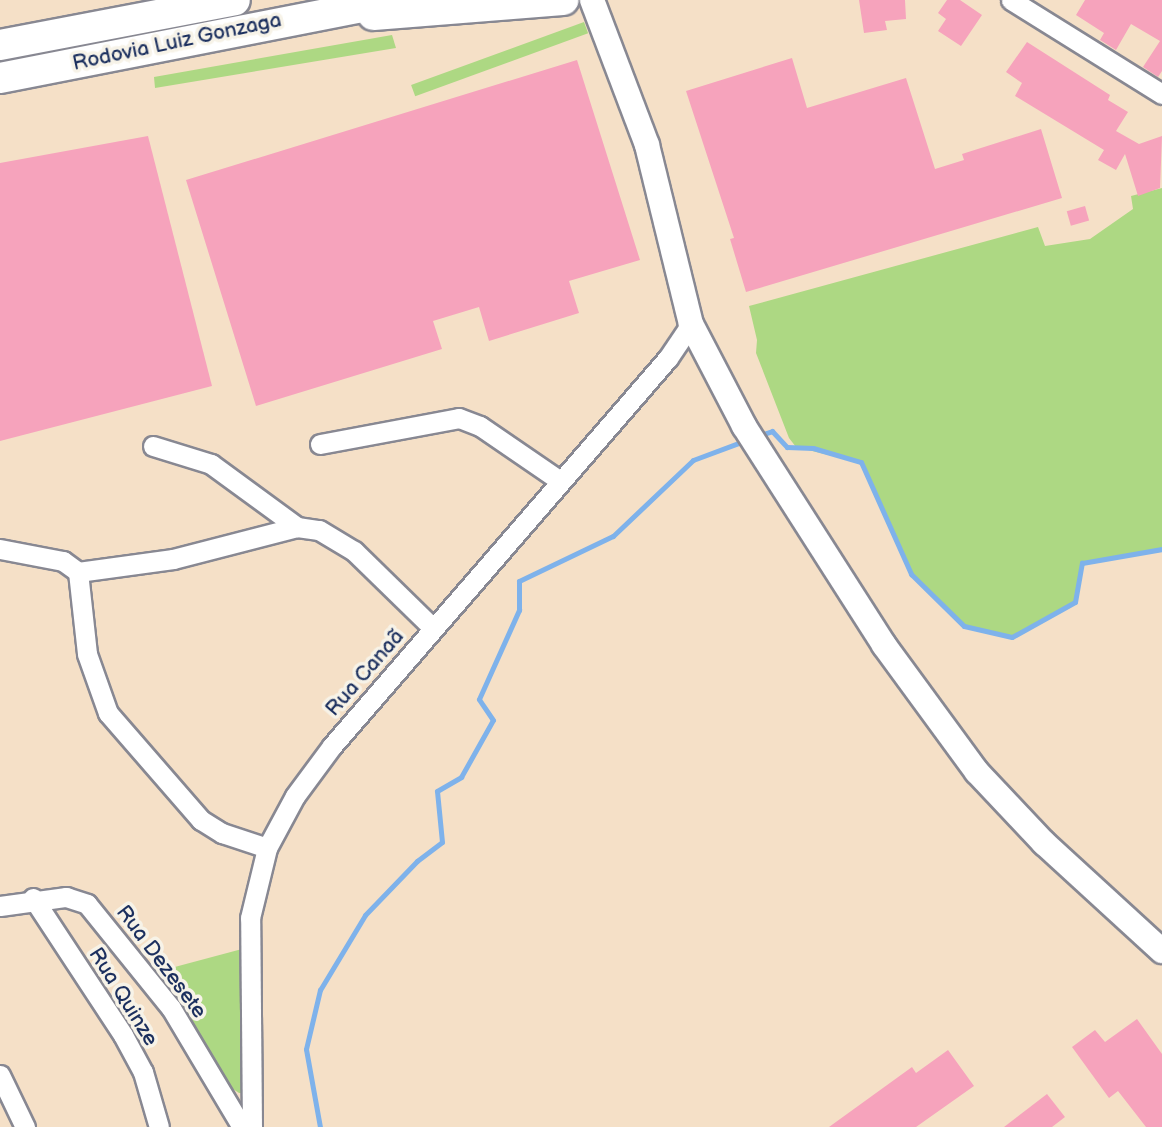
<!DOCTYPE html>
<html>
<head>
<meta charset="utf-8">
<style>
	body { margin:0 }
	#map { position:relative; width:1162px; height:1127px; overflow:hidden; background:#f5e0c7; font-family:"Balsamiq Sans",sans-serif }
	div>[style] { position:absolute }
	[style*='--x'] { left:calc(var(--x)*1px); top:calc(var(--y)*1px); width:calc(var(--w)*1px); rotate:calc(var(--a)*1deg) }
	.green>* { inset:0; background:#add883; transform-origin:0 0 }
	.stream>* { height:5px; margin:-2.5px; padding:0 2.5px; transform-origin:2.5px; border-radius:2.5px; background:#7eb2eb }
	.building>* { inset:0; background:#f6a3bc; transform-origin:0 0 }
	.roads { filter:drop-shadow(2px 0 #888892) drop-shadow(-2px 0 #888892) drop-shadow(0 2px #888892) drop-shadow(0 -2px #888892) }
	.minor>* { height:19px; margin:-9.5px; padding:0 9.5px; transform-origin:9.5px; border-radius:9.5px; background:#fff }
	.major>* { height:24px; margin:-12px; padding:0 12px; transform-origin:12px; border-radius:12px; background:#fff }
	.highway>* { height:30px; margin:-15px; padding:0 15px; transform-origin:15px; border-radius:15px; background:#fff }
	span { translate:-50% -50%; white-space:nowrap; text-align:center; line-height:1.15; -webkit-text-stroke:7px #f7f3e8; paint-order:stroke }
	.street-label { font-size:21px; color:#1b2f5e }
</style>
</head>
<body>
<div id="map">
	<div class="green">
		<i style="left:584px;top:22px;width:12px;height:184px;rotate:70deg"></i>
		<i style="clip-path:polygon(392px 35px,396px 48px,155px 88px,154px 77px)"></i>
		<i style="clip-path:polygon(1162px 188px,1162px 549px,1082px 563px,1075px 602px,1012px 637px,964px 626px,911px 574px,861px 463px,796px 447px,789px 438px,756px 353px,757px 340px,749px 306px,1038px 227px,1045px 246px,1090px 239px,1133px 209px,1131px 196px)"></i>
		<i style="clip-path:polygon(242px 949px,243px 1093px,239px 1093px,227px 1085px,156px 972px)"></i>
	</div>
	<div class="stream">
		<i style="--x:757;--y:436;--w:16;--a:-18"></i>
		<i style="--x:772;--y:431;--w:22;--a:47"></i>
		<i style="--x:787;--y:447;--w:26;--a:2"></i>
		<i style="--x:813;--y:448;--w:50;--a:16.3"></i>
		<i style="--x:861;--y:462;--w:123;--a:65.9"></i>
		<i style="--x:911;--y:574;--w:74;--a:44.5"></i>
		<i style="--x:964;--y:626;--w:49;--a:12.9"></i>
		<i style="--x:1012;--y:637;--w:72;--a:-29.1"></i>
		<i style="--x:1075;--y:602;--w:40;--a:-80"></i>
		<i style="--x:1082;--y:563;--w:81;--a:-9.9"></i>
		<i style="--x:320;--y:1127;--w:79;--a:-100.2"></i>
		<i style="--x:306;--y:1049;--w:61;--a:-76.7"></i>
		<i style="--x:320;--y:990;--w:87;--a:-59"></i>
		<i style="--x:365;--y:915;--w:75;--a:-46.1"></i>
		<i style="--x:417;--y:861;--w:31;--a:-37"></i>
		<i style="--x:442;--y:842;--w:51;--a:-95.6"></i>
		<i style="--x:437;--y:791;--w:28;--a:-30"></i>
		<i style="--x:461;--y:777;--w:65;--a:-60.7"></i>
		<i style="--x:493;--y:720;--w:25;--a:-124"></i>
		<i style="--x:479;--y:699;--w:98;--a:-65.8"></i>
		<i style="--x:519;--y:610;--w:29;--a:-90"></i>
		<i style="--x:519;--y:581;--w:104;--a:-25.6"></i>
		<i style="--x:613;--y:536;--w:110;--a:-43.5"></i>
		<i style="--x:693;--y:460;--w:54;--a:-20.4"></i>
	</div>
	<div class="building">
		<i style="clip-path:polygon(859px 0,905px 0,906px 19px,885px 21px,887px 30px,864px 33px)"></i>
		<i style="clip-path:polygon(947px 0,960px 0,982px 15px,961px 46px,938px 31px,946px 19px,938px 13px)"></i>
		<i style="clip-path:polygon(1085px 0,1162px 0,1162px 71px,1158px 77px,1143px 67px,1160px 41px,1131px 24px,1116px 50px,1100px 40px,1104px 33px,1076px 15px)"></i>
		<i style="clip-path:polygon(1027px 42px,1110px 95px,1108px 100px,1128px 112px,1116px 131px,1139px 144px,1162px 136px,1160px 188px,1138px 196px,1125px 154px,1116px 170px,1098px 160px,1104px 150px,1015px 96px,1022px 83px,1006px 72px)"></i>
		<i style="clip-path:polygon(792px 58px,807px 108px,906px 78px,935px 169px,964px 160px,962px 154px,1041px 129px,1062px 198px,746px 292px,730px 239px,734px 238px,686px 91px)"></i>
		<i style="clip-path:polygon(577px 60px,640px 260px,569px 281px,579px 313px,489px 341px,479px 307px,433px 321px,442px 349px,256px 406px,186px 180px)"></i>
		<i style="clip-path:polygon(148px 136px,212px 386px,0 441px,0 163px)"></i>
		<i style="left:1085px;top:206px;width:15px;height:19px;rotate:74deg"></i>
		<i style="clip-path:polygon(1137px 1019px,1162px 1054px,1162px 1127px,1146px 1127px,1118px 1091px,1109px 1098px,1072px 1047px,1095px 1030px,1105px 1042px)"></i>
		<i style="clip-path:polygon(948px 1050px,974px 1086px,916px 1127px,829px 1127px,912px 1067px,916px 1073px)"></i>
		<i style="clip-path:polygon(1047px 1094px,1065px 1117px,1052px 1127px,1004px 1127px)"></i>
	</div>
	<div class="roads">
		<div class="minor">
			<i style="--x:1011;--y:0;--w:178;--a:31.9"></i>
			<i style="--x:320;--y:444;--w:141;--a:-10.6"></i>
			<i style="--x:459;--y:418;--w:22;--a:21"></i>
			<i style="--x:480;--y:426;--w:96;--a:34.4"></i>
			<i style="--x:153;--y:446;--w:61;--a:17.2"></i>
			<i style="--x:211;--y:464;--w:107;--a:36.2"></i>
			<i style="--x:0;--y:549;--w:64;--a:10.8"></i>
			<i style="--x:63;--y:561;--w:19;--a:36"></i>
			<i style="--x:78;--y:572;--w:96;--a:-7.8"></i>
			<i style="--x:173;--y:559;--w:128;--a:-14.5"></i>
			<i style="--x:297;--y:527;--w:22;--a:8"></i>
			<i style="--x:319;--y:530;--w:41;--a:31"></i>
			<i style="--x:354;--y:551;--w:110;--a:44.3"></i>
			<i style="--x:78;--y:572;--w:82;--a:83.7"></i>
			<i style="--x:87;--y:654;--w:63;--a:70.4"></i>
			<i style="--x:108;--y:713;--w:142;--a:49"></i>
			<i style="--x:201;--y:820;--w:25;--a:32"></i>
			<i style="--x:222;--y:833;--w:47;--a:18.4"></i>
			<i style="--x:33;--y:898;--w:164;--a:56.7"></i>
			<i style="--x:123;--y:1035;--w:42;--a:61.6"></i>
			<i style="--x:143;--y:1072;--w:57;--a:73.8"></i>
			<i style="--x:0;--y:906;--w:67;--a:-7.8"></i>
			<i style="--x:66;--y:897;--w:22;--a:18"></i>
			<i style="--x:87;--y:904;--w:134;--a:51.1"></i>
			<i style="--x:171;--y:1008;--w:139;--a:59.2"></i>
			<i style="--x:0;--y:1075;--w:58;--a:64.3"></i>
			<i style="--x:252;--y:1127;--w:209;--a:-90.5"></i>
			<i style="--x:250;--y:918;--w:72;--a:-76.3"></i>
			<i style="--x:267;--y:848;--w:59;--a:-61.7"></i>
			<i style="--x:295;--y:796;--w:62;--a:-53.5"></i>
			<i style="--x:332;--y:746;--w:513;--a:-49.11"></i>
			<i style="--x:668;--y:358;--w:41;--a:-55.9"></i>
		</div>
		<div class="major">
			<i style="--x:592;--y:0;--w:155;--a:69.2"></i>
			<i style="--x:647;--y:145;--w:184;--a:76.2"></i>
			<i style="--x:691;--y:324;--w:115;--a:62.5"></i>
			<i style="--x:744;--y:426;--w:260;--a:57.4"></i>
			<i style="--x:884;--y:645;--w:157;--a:53.8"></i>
			<i style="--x:977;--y:772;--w:98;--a:46.7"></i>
			<i style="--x:1044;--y:843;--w:160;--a:42.5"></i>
		</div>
		<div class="highway">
			<i style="--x:373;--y:15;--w:191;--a:-4.5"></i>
			<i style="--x:0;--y:45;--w:239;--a:-10.8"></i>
			<i style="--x:0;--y:78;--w:404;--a:-11.1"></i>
		</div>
	</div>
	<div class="street-label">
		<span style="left:177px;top:42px;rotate:-12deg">Rodovia Luiz Gonzaga</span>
		<span style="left:365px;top:673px;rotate:-49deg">Rua Canaã</span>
		<span style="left:161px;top:962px;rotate:53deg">Rua Dezesete</span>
		<span style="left:123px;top:997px;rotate:58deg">Rua Quinze</span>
	</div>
</div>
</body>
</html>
